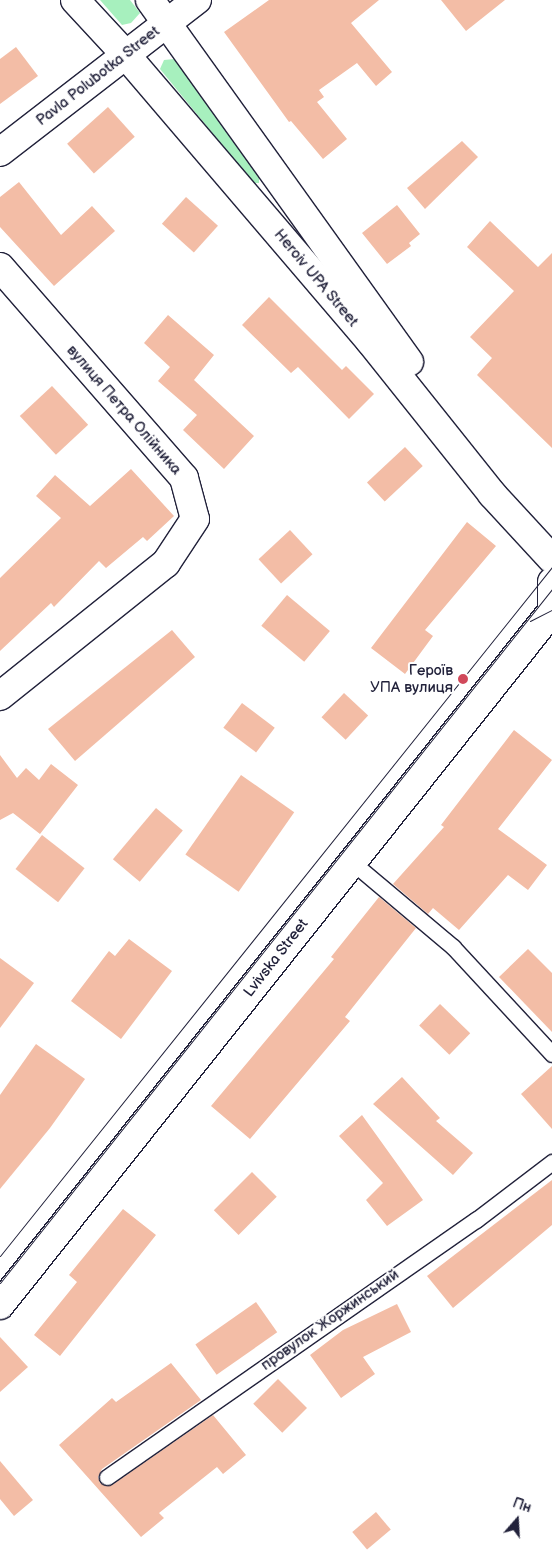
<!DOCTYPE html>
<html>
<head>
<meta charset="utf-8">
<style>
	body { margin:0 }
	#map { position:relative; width:552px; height:1555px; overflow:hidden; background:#fff; font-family:"Balsamiq Sans",sans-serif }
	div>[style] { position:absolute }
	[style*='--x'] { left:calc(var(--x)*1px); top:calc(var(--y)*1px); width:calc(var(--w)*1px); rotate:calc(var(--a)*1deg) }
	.green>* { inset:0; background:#a7f0be }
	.building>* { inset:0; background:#f3bda6; transform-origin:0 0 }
	.roads { filter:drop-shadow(1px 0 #22223b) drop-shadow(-1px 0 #22223b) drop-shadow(0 1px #22223b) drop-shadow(0 -1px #22223b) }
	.service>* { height:15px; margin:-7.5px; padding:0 7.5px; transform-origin:7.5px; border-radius:7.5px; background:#fff }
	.minor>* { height:28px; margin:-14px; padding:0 14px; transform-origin:14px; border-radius:14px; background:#fff }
	.tertiary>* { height:28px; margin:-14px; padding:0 14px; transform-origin:14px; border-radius:14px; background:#fff }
	.tram>* { height:1px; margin:-0.5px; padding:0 0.5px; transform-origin:0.5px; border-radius:0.5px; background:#22223b }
	.dots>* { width:14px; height:14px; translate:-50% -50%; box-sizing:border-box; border:2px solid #fff; border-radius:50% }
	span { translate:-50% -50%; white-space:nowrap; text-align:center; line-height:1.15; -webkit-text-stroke:4px #fff; paint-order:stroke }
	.street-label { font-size:15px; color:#22223b }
	.poi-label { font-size:15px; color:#22223b }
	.right { translate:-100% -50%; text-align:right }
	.north { position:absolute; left:492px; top:1495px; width:50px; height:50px; -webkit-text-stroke:4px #fff; paint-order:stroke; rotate:19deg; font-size:14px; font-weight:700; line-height:20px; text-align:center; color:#22223b }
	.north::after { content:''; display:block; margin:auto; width:18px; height:22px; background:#22223b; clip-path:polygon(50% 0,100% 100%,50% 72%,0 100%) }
</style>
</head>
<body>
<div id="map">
	<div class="green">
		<i style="clip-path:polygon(100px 0,130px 0,140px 13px,131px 23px,122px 25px)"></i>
		<i style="clip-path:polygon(174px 59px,259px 178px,259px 183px,253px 183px,160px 69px,164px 60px)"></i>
	</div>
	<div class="building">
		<i style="clip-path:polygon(269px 0,379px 0,351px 23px,392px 72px,376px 86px,357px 63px,319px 90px,324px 97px,317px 102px,347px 139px,323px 159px,291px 121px,289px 122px,224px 32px)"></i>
		<i style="clip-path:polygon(441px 0,505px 0,466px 31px)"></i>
		<i style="clip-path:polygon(16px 47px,38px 76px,0 104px,0 59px)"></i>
		<i style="left:108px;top:107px;width:40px;height:55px;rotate:48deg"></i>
		<i style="clip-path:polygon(462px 141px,478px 157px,425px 209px,407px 188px)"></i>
		<i style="clip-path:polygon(19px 182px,61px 235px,92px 206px,115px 231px,54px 286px,0 227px,0 197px)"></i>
		<i style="left:186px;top:197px;width:43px;height:36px;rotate:42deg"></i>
		<i style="clip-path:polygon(397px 205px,420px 234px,409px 243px,411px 246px,387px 264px,362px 233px)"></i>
		<i style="clip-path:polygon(490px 221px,538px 267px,552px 253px,552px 448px,477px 375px,492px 358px,470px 337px,514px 291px,467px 247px)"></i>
		<i style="clip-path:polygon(269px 297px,342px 370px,346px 366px,374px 394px,349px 419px,298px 367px,291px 373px,242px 325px)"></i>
		<i style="clip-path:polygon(168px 315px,214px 355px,194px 380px,254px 436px,224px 469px,183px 430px,197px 415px,158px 381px,170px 367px,144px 343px)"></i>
		<i style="left:52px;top:386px;width:53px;height:44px;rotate:47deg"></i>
		<i style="left:405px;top:447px;width:26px;height:52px;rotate:47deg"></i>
		<i style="clip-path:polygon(131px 469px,174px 516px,147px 541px,143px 537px,106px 568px,99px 561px,54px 607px,51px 603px,0 651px,0 578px,61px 518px,36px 496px,55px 475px,90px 506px)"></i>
		<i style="clip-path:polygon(467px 522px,496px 546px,425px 630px,433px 636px,405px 674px,371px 648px)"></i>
		<i style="left:290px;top:530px;width:33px;height:43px;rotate:47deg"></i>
		<i style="left:287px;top:595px;width:56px;height:40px;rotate:40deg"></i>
		<i style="clip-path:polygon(172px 630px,195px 657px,75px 761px,48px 729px)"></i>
		<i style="left:344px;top:693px;width:33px;height:33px;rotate:43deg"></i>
		<i style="left:242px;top:703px;width:41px;height:31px;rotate:37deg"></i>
		<i style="clip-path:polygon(514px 730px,552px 760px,498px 829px,547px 865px,528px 890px,508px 875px,459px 930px,433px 908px,428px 914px,393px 884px,444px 827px,441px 825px)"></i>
		<i style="clip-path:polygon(0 755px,17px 778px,26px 768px,39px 780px,51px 764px,78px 785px,40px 834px,13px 813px,0 820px)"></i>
		<i style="left:241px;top:775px;width:65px;height:97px;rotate:35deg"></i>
		<i style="left:156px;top:808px;width:35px;height:67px;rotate:40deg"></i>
		<i style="left:42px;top:835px;width:54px;height:43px;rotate:38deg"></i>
		<i style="clip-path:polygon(379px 897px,416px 928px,345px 1017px,350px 1021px,250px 1139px,211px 1106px,334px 959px,331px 957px)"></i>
		<i style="clip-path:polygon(129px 939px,172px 971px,121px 1039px,71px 1001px,109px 951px,115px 956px)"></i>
		<i style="clip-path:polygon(528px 949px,552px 973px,552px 1032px,499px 977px)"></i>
		<i style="clip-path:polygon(0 958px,34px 983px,0 1028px)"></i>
		<i style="left:440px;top:1004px;width:42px;height:30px;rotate:44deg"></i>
		<i style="clip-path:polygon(36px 1044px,85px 1079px,50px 1128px,0 1189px,0 1095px)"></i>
		<i style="clip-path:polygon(552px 1066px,552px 1129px,521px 1094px)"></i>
		<i style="clip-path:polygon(402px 1077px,440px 1118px,436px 1121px,473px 1153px,453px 1175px,373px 1104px)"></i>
		<i style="clip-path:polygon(362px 1115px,423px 1200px,387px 1226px,366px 1200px,383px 1183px,339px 1136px)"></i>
		<i style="left:252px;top:1172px;width:35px;height:54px;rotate:45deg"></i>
		<i style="clip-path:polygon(552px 1180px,552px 1225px,453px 1308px,427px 1276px)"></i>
		<i style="clip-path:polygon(123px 1209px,156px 1235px,60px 1356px,34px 1335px,77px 1282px,69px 1275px)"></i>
		<i style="left:256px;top:1302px;width:37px;height:74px;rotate:55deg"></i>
		<i style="clip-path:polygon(397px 1304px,411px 1332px,363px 1357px,375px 1374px,341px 1398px,310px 1355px,343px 1330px)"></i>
		<i style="clip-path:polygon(0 1337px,28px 1367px,0 1392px)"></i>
		<i style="clip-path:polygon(171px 1363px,201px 1400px,102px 1469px,98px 1477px,100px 1483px,112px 1485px,213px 1415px,246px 1455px,223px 1474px,217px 1467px,159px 1513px,164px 1518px,141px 1537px,59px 1445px,112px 1398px,116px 1402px)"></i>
		<i style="left:278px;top:1379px;width:41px;height:35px;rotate:45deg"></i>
		<i style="clip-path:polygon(0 1461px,33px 1500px,14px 1516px,0 1499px)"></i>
		<i style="left:376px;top:1512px;width:23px;height:31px;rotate:50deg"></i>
	</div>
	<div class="roads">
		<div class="service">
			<i style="--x:352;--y:862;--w:132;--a:40.1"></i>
			<i style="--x:453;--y:947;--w:146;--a:47.2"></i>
			<i style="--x:107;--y:1477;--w:450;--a:-34.9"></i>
			<i style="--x:476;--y:1220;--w:96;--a:-37.3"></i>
		</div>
		<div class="minor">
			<i style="--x:0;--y:152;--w:249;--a:-37.7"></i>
			<i style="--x:0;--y:267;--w:280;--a:48.9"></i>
			<i style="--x:184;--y:478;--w:42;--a:75"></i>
			<i style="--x:195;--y:519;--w:53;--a:123.4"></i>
			<i style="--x:166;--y:563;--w:213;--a:141.3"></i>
			<i style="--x:552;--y:582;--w:25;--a:90"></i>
			<i style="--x:0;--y:1305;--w:887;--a:-51.5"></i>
		</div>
		<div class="tertiary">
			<i style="--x:75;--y:0;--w:74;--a:47.2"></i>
			<i style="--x:125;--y:54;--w:377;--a:49.5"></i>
			<i style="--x:370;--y:341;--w:196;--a:51.4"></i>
			<i style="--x:492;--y:494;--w:88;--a:47.3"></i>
			<i style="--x:150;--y:0;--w:445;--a:54.4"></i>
		</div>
	</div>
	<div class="tram">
		<i style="--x:530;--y:621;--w:25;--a:-27"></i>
		<i style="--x:0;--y:1256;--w:883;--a:-51.3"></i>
		<i style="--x:0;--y:1283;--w:887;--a:-51.5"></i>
	</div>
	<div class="dots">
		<i style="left:463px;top:679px;background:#d1495b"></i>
	</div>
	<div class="street-label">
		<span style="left:98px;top:76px;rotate:-38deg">Pavla Polubotka Street</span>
		<span style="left:316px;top:278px;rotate:50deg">Heroiv UPA Street</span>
		<span style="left:124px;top:410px;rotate:49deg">вулиця Петра Олійника</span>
		<span style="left:276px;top:958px;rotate:-52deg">Lvivska Street</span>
		<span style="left:330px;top:1320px;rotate:-35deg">провулок Жоржинський</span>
	</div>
	<div class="poi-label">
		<span class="right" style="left:453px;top:679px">Героїв<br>УПА вулиця</span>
	</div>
	<div class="north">Пн</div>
</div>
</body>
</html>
